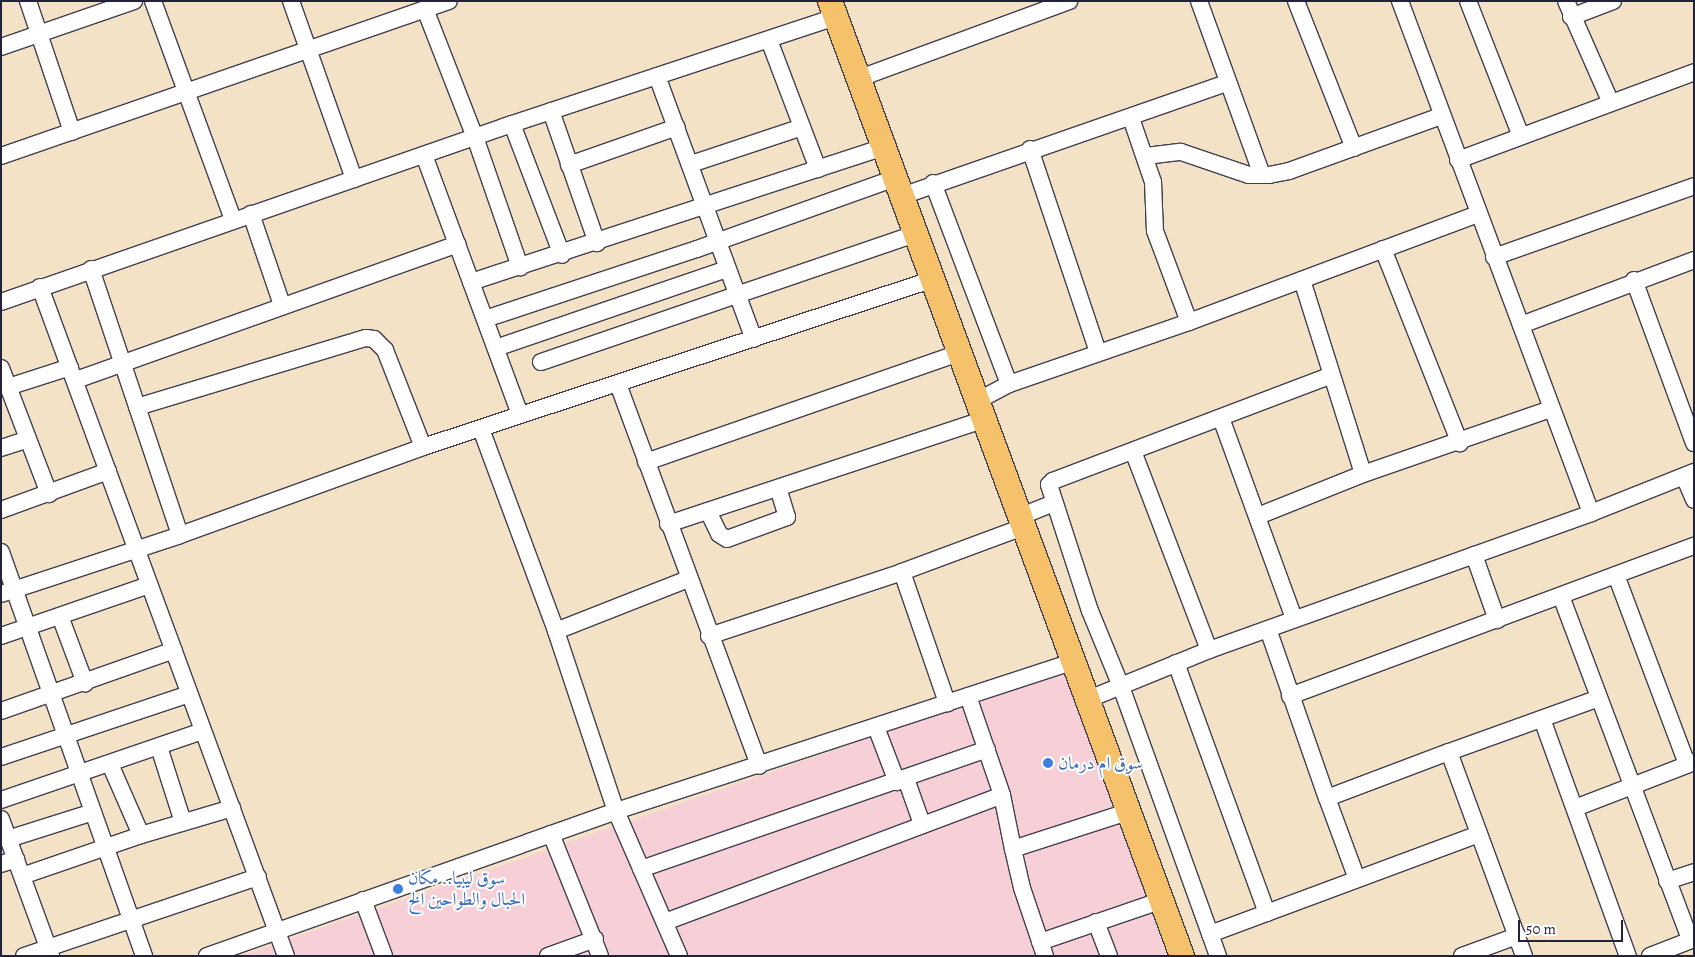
<!DOCTYPE html>
<html>
<head>
<meta charset="utf-8">
<style>
	body { margin:0 }
	#map { position:relative; width:1695px; height:957px; overflow:hidden; background:#f3e2c6; font-family:Alegreya,Amiri,serif }
	div>[style] { position:absolute }
	[style*='--x'] { left:calc(var(--x)*1px); top:calc(var(--y)*1px); width:calc(var(--w)*1px); rotate:calc(var(--a)*1deg) }
	.built>* { inset:0; background:#f6cfd7 }
	.roads { filter:drop-shadow(1px 0 #413f50) drop-shadow(-1px 0 #413f50) drop-shadow(0 1px #413f50) drop-shadow(0 -1px #413f50) }
	.minor>* { height:16px; margin:-8px; padding:0 8px; transform-origin:8px; border-radius:8px; background:#fff }
	.highway>* { height:24px; margin:-12px; padding:0 12px; transform-origin:12px; border-radius:12px; background:#f5c16b }
	.dots>* { width:14px; height:14px; translate:-50% -50%; box-sizing:border-box; border:2px solid #fff; border-radius:50% }
	span { translate:-50% -50%; white-space:nowrap; text-align:center; line-height:1.15; -webkit-text-stroke:4px #fff; paint-order:stroke }
	.shop-label { font-size:18px; color:#366cbe }
	.left { translate:0 -50%; text-align:left }
	.frame { position:absolute; inset:0; border:2px solid #22223b; pointer-events:none }
	.scale { position:absolute; left:1518px; top:920px; width:105px; height:22px; box-sizing:border-box; border:2px solid #22223b; border-top:0; padding-left:6px; font-size:15px; line-height:18px; white-space:nowrap; color:#22223b; -webkit-text-stroke:4px #fff; paint-order:stroke }
</style>
</head>
<body>
<div id="map">
	<div class="built">
		<i style="clip-path:polygon(1066px 670px,1167px 956px,240px 956px)"></i>
	</div>
	<div class="roads">
		<div class="minor">
			<i style="--x:28;--y:1;--w:138;--a:71.4"></i>
			<i style="--x:153;--y:1;--w:233;--a:69.9"></i>
			<i style="--x:291;--y:1;--w:189;--a:70.5"></i>
			<i style="--x:1199;--y:1;--w:185;--a:70.1"></i>
			<i style="--x:1296;--y:1;--w:158;--a:68.5"></i>
			<i style="--x:1400;--y:1;--w:546;--a:69.54"></i>
			<i style="--x:1468;--y:1;--w:145;--a:68.6"></i>
			<i style="--x:1566;--y:1;--w:111;--a:66.2"></i>
			<i style="--x:425;--y:9;--w:137;--a:68.7"></i>
			<i style="--x:475;--y:137;--w:138;--a:70.9"></i>
			<i style="--x:1571;--y:17;--w:45;--a:-20.9"></i>
			<i style="--x:769;--y:40;--w:138;--a:69.2"></i>
			<i style="--x:1;--y:47;--w:141;--a:-19.1"></i>
			<i style="--x:657;--y:76;--w:280;--a:69.8"></i>
			<i style="--x:860;--y:78;--w:223;--a:-20.2"></i>
			<i style="--x:551;--y:111;--w:140;--a:70.8"></i>
			<i style="--x:1131;--y:118;--w:68;--a:71"></i>
			<i style="--x:1153;--y:182;--w:49;--a:87.7"></i>
			<i style="--x:1155;--y:231;--w:97;--a:69.5"></i>
			<i style="--x:512;--y:124;--w:140;--a:69.1"></i>
			<i style="--x:1030;--y:149;--w:214;--a:71.5"></i>
			<i style="--x:424;--y:155;--w:277;--a:69.7"></i>
			<i style="--x:1;--y:156;--w:474;--a:-19.1"></i>
			<i style="--x:1146;--y:156;--w:35;--a:-7"></i>
			<i style="--x:1181;--y:152;--w:72;--a:18.7"></i>
			<i style="--x:1249;--y:175;--w:20;--a:0"></i>
			<i style="--x:1269;--y:175;--w:20;--a:-11"></i>
			<i style="--x:1289;--y:171;--w:162;--a:-19.9"></i>
			<i style="--x:1458;--y:160;--w:252;--a:-20.4"></i>
			<i style="--x:691;--y:164;--w:117;--a:-18.4"></i>
			<i style="--x:569;--y:165;--w:114;--a:-19.4"></i>
			<i style="--x:933;--y:183;--w:215;--a:69.3"></i>
			<i style="--x:902;--y:196;--w:344;--a:-19.2"></i>
			<i style="--x:251;--y:214;--w:96;--a:71.2"></i>
			<i style="--x:1383;--y:249;--w:209;--a:68.4"></i>
			<i style="--x:1494;--y:257;--w:212;--a:-19.5"></i>
			<i style="--x:91;--y:269;--w:280;--a:71.5"></i>
			<i style="--x:1302;--y:280;--w:203;--a:72.5"></i>
			<i style="--x:1634;--y:280;--w:174;--a:69.8"></i>
			<i style="--x:471;--y:282;--w:435;--a:-18.1"></i>
			<i style="--x:40;--y:287;--w:713;--a:69.81"></i>
			<i style="--x:1;--y:302;--w:541;--a:-19.21"></i>
			<i style="--x:512;--y:124;--w:341;--a:-18.3"></i>
			<i style="--x:485;--y:319;--w:223;--a:-18.3"></i>
			<i style="--x:697;--y:249;--w:210;--a:-19.7"></i>
			<i style="--x:1521;--y:325;--w:185;--a:-20.6"></i>
			<i style="--x:496;--y:348;--w:244;--a:-18.9"></i>
			<i style="--x:541;--y:362;--w:398;--a:-18.9"></i>
			<i style="--x:1;--y:368;--w:135;--a:69.1"></i>
			<i style="--x:76;--y:380;--w:405;--a:-19.6"></i>
			<i style="--x:618;--y:384;--w:407;--a:69.7"></i>
			<i style="--x:8;--y:387;--w:65;--a:-17.9"></i>
			<i style="--x:979;--y:400;--w:34;--a:-28"></i>
			<i style="--x:1009;--y:384;--w:190;--a:-19"></i>
			<i style="--x:1189;--y:322;--w:309;--a:-20.5"></i>
			<i style="--x:137;--y:407;--w:239;--a:-16.8"></i>
			<i style="--x:366;--y:338;--w:8;--a:7"></i>
			<i style="--x:374;--y:339;--w:16;--a:45"></i>
			<i style="--x:385;--y:350;--w:104;--a:68.6"></i>
			<i style="--x:1221;--y:418;--w:214;--a:70"></i>
			<i style="--x:481;--y:429;--w:215;--a:69.6"></i>
			<i style="--x:556;--y:631;--w:190;--a:71.6"></i>
			<i style="--x:616;--y:811;--w:158;--a:66.5"></i>
			<i style="--x:1;--y:448;--w:28;--a:-18"></i>
			<i style="--x:1133;--y:451;--w:213;--a:69.1"></i>
			<i style="--x:646;--y:462;--w:334;--a:-19.2"></i>
			<i style="--x:1684;--y:476;--w:26;--a:67"></i>
			<i style="--x:1;--y:510;--w:114;--a:-20"></i>
			<i style="--x:708;--y:511;--w:25;--a:64"></i>
			<i style="--x:719;--y:534;--w:9;--a:32"></i>
			<i style="--x:727;--y:539;--w:64;--a:-20.1"></i>
			<i style="--x:787;--y:517;--w:30;--a:-107"></i>
			<i style="--x:1258;--y:516;--w:113;--a:-21.8"></i>
			<i style="--x:1363;--y:474;--w:199;--a:-19.1"></i>
			<i style="--x:1019;--y:517;--w:37;--a:-22"></i>
			<i style="--x:668;--y:524;--w:334;--a:-18.3"></i>
			<i style="--x:1;--y:552;--w:429;--a:70.5"></i>
			<i style="--x:1474;--y:555;--w:69;--a:70.5"></i>
			<i style="--x:902;--y:572;--w:139;--a:71"></i>
			<i style="--x:1616;--y:575;--w:202;--a:69.4"></i>
			<i style="--x:1;--y:594;--w:188;--a:-18.2"></i>
			<i style="--x:180;--y:535;--w:258;--a:-19.9"></i>
			<i style="--x:423;--y:447;--w:538;--a:-18.2"></i>
			<i style="--x:1561;--y:596;--w:367;--a:69.4"></i>
			<i style="--x:60;--y:616;--w:72;--a:69.5"></i>
			<i style="--x:1268;--y:629;--w:179;--a:70.8"></i>
			<i style="--x:1327;--y:798;--w:130;--a:-20.7"></i>
			<i style="--x:1449;--y:752;--w:217;--a:69.8"></i>
			<i style="--x:556;--y:631;--w:142;--a:-21.5"></i>
			<i style="--x:1;--y:636;--w:157;--a:-19"></i>
			<i style="--x:709;--y:636;--w:203;--a:-18.3"></i>
			<i style="--x:902;--y:572;--w:129;--a:-20.4"></i>
			<i style="--x:1176;--y:663;--w:266;--a:70"></i>
			<i style="--x:968;--y:696;--w:105;--a:71"></i>
			<i style="--x:1002;--y:795;--w:55;--a:78.5"></i>
			<i style="--x:1290;--y:696;--w:431;--a:-20.4"></i>
			<i style="--x:1089;--y:699;--w:130;--a:-22.2"></i>
			<i style="--x:1209;--y:650;--w:406;--a:-19.7"></i>
			<i style="--x:1591;--y:513;--w:111;--a:-21.7"></i>
			<i style="--x:1;--y:711;--w:183;--a:-19.4"></i>
			<i style="--x:1542;--y:719;--w:252;--a:70.1"></i>
			<i style="--x:876;--y:727;--w:59;--a:69.1"></i>
			<i style="--x:159;--y:747;--w:79;--a:72.3"></i>
			<i style="--x:1449;--y:752;--w:159;--a:-19.8"></i>
			<i style="--x:1;--y:757;--w:198;--a:-18.5"></i>
			<i style="--x:110;--y:764;--w:77;--a:66.4"></i>
			<i style="--x:906;--y:779;--w:48;--a:70.4"></i>
			<i style="--x:1327;--y:798;--w:86;--a:69.7"></i>
			<i style="--x:1;--y:800;--w:213;--a:-18.9"></i>
			<i style="--x:1575;--y:808;--w:128;--a:-21.1"></i>
			<i style="--x:1;--y:819;--w:146;--a:69.9"></i>
			<i style="--x:551;--y:834;--w:131;--a:68.1"></i>
			<i style="--x:8;--y:839;--w:89;--a:-17.6"></i>
			<i style="--x:1;--y:864;--w:16;--a:-18"></i>
			<i style="--x:641;--y:869;--w:366;--a:-19.1"></i>
			<i style="--x:22;--y:876;--w:126;--a:-19"></i>
			<i style="--x:141;--y:835;--w:95;--a:-16.5"></i>
			<i style="--x:1667;--y:881;--w:28;--a:-18"></i>
			<i style="--x:363;--y:900;--w:60;--a:69.4"></i>
			<i style="--x:665;--y:922;--w:360;--a:-20.6"></i>
			<i style="--x:1096;--y:922;--w:36;--a:69"></i>
			<i style="--x:1210;--y:934;--w:287;--a:-20.4"></i>
			<i style="--x:1040;--y:942;--w:130;--a:-18.9"></i>
			<i style="--x:24;--y:956;--w:247;--a:-18.7"></i>
			<i style="--x:207;--y:956;--w:434;--a:-19.5"></i>
			<i style="--x:616;--y:811;--w:482;--a:-18.1"></i>
			<i style="--x:548;--y:956;--w:50;--a:-19.9"></i>
			<i style="--x:1045;--y:956;--w:72;--a:-108.7"></i>
			<i style="--x:1022;--y:888;--w:40;--a:-103"></i>
			<i style="--x:1013;--y:849;--w:124;--a:-17.9"></i>
			<i style="--x:1218;--y:956;--w:289;--a:-109.8"></i>
			<i style="--x:1120;--y:684;--w:79;--a:-112.3"></i>
			<i style="--x:1090;--y:611;--w:133;--a:-108"></i>
			<i style="--x:1049;--y:485;--w:6;--a:-45"></i>
			<i style="--x:1053;--y:481;--w:296;--a:-20.8"></i>
			<i style="--x:1462;--y:956;--w:59;--a:-20"></i>
			<i style="--x:1650;--y:956;--w:47;--a:-21.1"></i>
		</div>
		<div class="highway">
			<i style="--x:830;--y:1;--w:1018;--a:69.77"></i>
		</div>
	</div>
	<div class="dots">
		<i style="left:1048px;top:763px;background:#3f7fe0"></i>
		<i style="left:398px;top:889px;background:#3f7fe0"></i>
	</div>
	<div class="shop-label">
		<span class="left" style="left:1058px;top:763px">سوق ام درمان</span>
		<span class="left" style="left:408px;top:889px">سوق ليبيا.. مكان<br>الحبال والطواحين الخ</span>
	</div>
	<div class="frame"></div>
	<div class="scale">50 m</div>
</div>
</body>
</html>
